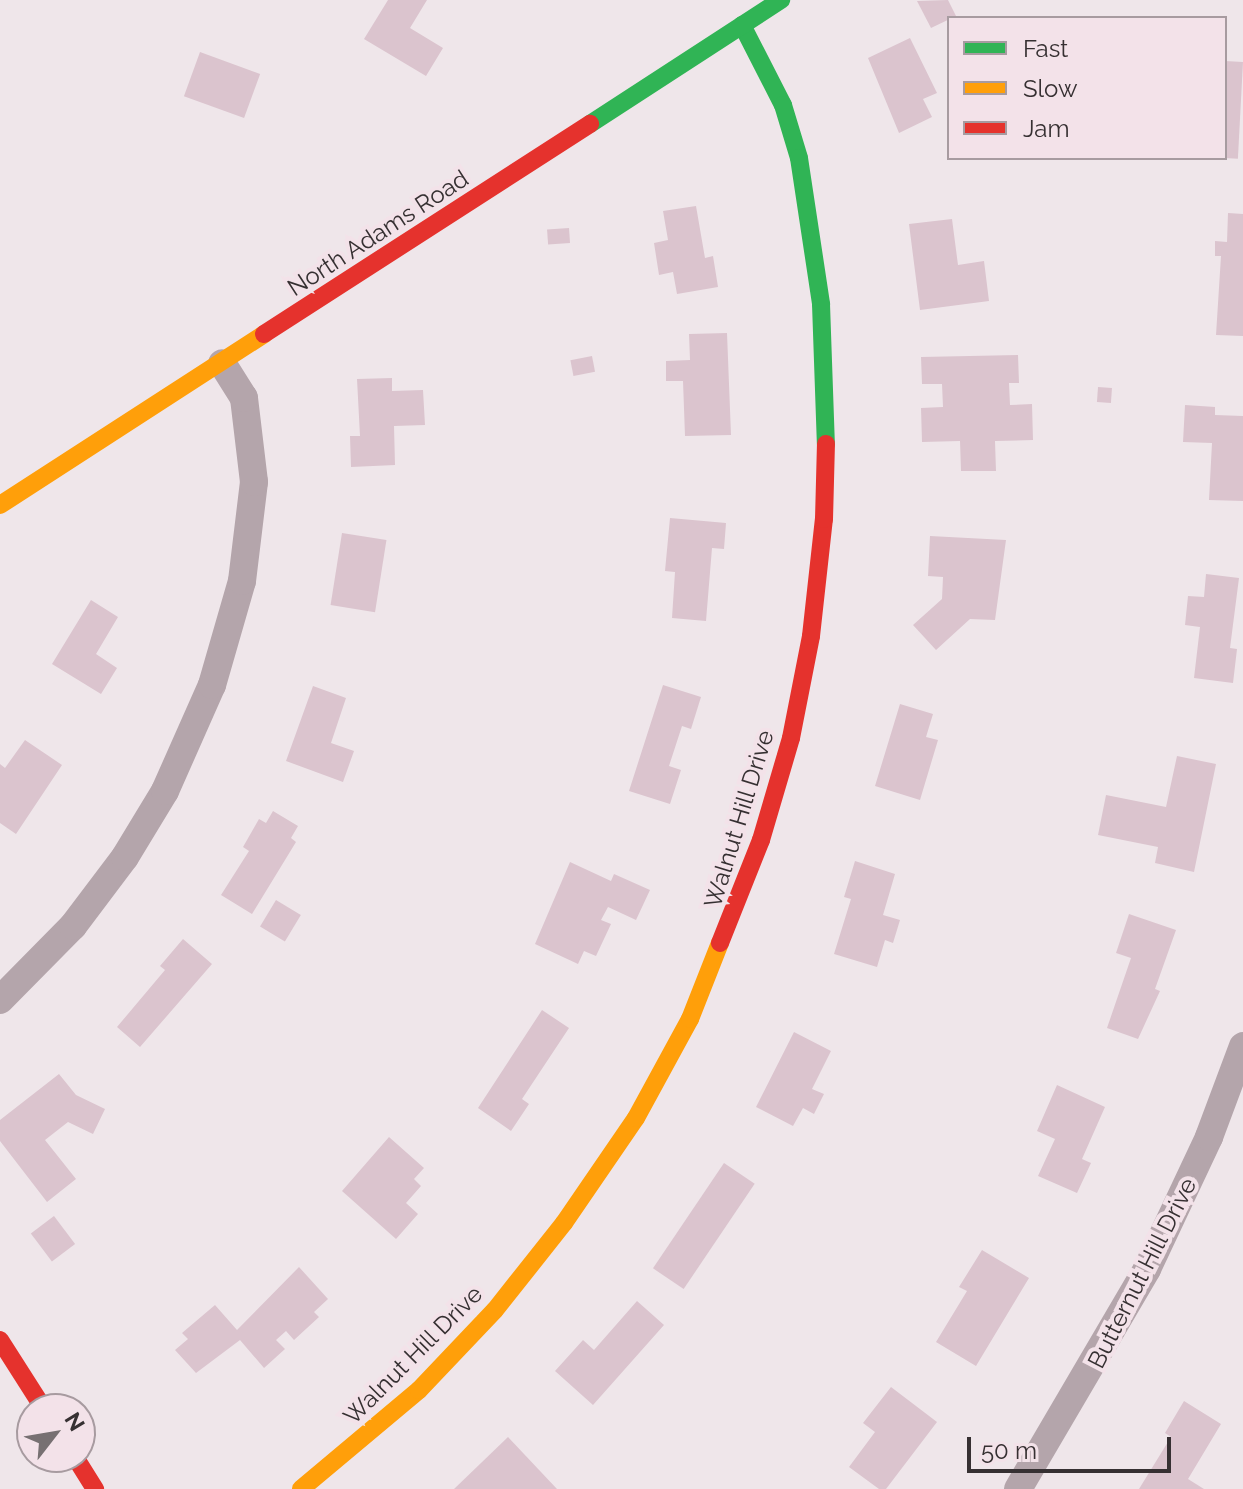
<!DOCTYPE html>
<html>
<head>
<meta charset="utf-8">
<style>
	body { margin:0 }
	#map { position:relative; width:1243px; height:1489px; overflow:hidden; background:#efe6ea; font-family:Raleway,sans-serif }
	div>[style] { position:absolute }
	[style*='--x'] { left:calc(var(--x)*1px); top:calc(var(--y)*1px); width:calc(var(--w)*1px); rotate:calc(var(--a)*1deg) }
	.building>* { inset:0; background:#dbc4ce; transform-origin:0 0 }
	.street>* { height:28px; margin:-14px; padding:0 14px; transform-origin:14px; border-radius:14px; background:#b4a5ab }
	.fast>* { height:18px; margin:-9px; padding:0 9px; transform-origin:9px; border-radius:9px; background:#30b455 }
	.slow>* { height:18px; margin:-9px; padding:0 9px; transform-origin:9px; border-radius:9px; background:#ff9f0a }
	.jam>* { height:18px; margin:-9px; padding:0 9px; transform-origin:9px; border-radius:9px; background:#e5322d }
	span { translate:-50% -50%; white-space:nowrap; text-align:center; line-height:1.15; -webkit-text-stroke:8px #f3e2e9; paint-order:stroke }
	.street-label { font-size:24px; color:#363032 }
	.legend { position:absolute; left:947px; top:16px; width:280px; height:144px; box-sizing:border-box; background:#f3e2e9; border:2px solid #a79ba0; margin:0; padding:10px 14px; list-style:none; font-size:24px; color:#363032 }
	.legend li { display:flex; align-items:center; gap:16px; height:40px }
	.legend b { width:40px; border:2px solid #a79ba0 }
	.north { position:absolute; left:16px; top:1393px; width:80px; height:80px; box-sizing:border-box; background:#f3e2e9; border:2px solid #a79ba0; border-radius:50%; rotate:59deg; font-size:22px; font-weight:700; line-height:32px; text-align:center; color:#363032 }
	.north::after { content:''; display:block; margin:auto; width:28px; height:36px; background:#777072; clip-path:polygon(50% 0,100% 100%,50% 72%,0 100%) }
	.scale { position:absolute; left:967px; top:1437px; width:204px; height:36px; box-sizing:border-box; border:4px solid #363032; border-top:0; padding-left:10px; font-size:24px; line-height:28px; white-space:nowrap; color:#363032; -webkit-text-stroke:6px #f3e2e9; paint-order:stroke }
</style>
</head>
<body>
<div id="map">
	<div class="building">
		<i style="clip-path:polygon(388px 0,427px 0,410px 28px,443px 48px,426px 76px,364px 39px)"></i>
		<i style="clip-path:polygon(948px 0,956px 16px,931px 28px,917px 1px)"></i>
		<i style="clip-path:polygon(910px 38px,937px 93px,923px 99px,932px 117px,899px 133px,868px 58px)"></i>
		<i style="left:200px;top:52px;width:64px;height:47px;rotate:20deg"></i>
		<i style="left:1225px;top:61px;width:18px;height:97px;rotate:3deg"></i>
		<i style="clip-path:polygon(696px 206px,705px 258px,713px 256px,718px 287px,677px 294px,673px 272px,659px 275px,654px 243px,668px 240px,663px 211px)"></i>
		<i style="clip-path:polygon(1228px 213px,1243px 214px,1243px 336px,1216px 335px,1221px 256px,1215px 256px,1215px 241px,1227px 242px)"></i>
		<i style="clip-path:polygon(952px 219px,958px 265px,984px 261px,989px 301px,920px 310px,909px 224px)"></i>
		<i style="left:569px;top:228px;width:15px;height:22px;rotate:86deg"></i>
		<i style="clip-path:polygon(727px 333px,731px 435px,685px 436px,683px 381px,666px 381px,666px 361px,690px 360px,689px 334px)"></i>
		<i style="clip-path:polygon(1018px 355px,1019px 383px,1009px 383px,1010px 405px,1032px 404px,1033px 440px,995px 441px,996px 471px,961px 471px,960px 441px,922px 442px,921px 408px,943px 407px,942px 384px,922px 384px,921px 357px)"></i>
		<i style="left:592px;top:356px;width:16px;height:22px;rotate:79deg"></i>
		<i style="clip-path:polygon(392px 378px,392px 391px,423px 390px,425px 425px,394px 426px,395px 465px,351px 467px,350px 436px,360px 436px,357px 379px)"></i>
		<i style="left:1098px;top:387px;width:14px;height:15px;rotate:4deg"></i>
		<i style="clip-path:polygon(1185px 405px,1215px 407px,1215px 415px,1243px 416px,1243px 501px,1209px 500px,1212px 443px,1183px 442px)"></i>
		<i style="clip-path:polygon(670px 518px,726px 523px,724px 549px,712px 548px,706px 621px,672px 618px,675px 572px,665px 571px)"></i>
		<i style="left:342px;top:533px;width:45px;height:73px;rotate:9deg"></i>
		<i style="clip-path:polygon(930px 536px,1006px 540px,995px 620px,970px 619px,936px 650px,913px 625px,942px 599px,943px 577px,928px 576px)"></i>
		<i style="clip-path:polygon(1206px 574px,1239px 578px,1230px 648px,1237px 649px,1233px 683px,1194px 678px,1200px 627px,1185px 625px,1188px 596px,1204px 597px)"></i>
		<i style="clip-path:polygon(91px 600px,118px 617px,96px 654px,117px 668px,101px 694px,52px 664px)"></i>
		<i style="clip-path:polygon(663px 685px,701px 697px,691px 729px,682px 726px,669px 766px,681px 770px,670px 804px,629px 791px)"></i>
		<i style="clip-path:polygon(313px 686px,346px 698px,331px 743px,354px 751px,343px 782px,286px 761px)"></i>
		<i style="clip-path:polygon(900px 704px,933px 714px,926px 737px,938px 740px,920px 800px,875px 786px)"></i>
		<i style="clip-path:polygon(25px 740px,62px 765px,16px 834px,0 823px,0 764px,5px 768px)"></i>
		<i style="clip-path:polygon(1177px 756px,1216px 764px,1194px 872px,1155px 863px,1158px 847px,1098px 835px,1106px 795px,1166px 807px)"></i>
		<i style="clip-path:polygon(273px 811px,298px 826px,291px 838px,296px 842px,252px 914px,221px 895px,249px 851px,243px 847px,259px 819px,266px 823px)"></i>
		<i style="clip-path:polygon(855px 861px,895px 874px,883px 915px,900px 920px,893px 943px,885px 940px,877px 967px,834px 954px,851px 899px,844px 897px)"></i>
		<i style="clip-path:polygon(570px 862px,611px 881px,614px 874px,650px 890px,636px 920px,608px 907px,601px 920px,611px 924px,596px 956px,584px 951px,578px 964px,535px 944px)"></i>
		<i style="left:276px;top:900px;width:29px;height:31px;rotate:31deg"></i>
		<i style="clip-path:polygon(1129px 914px,1176px 930px,1155px 989px,1160px 991px,1138px 1039px,1107px 1028px,1131px 958px,1116px 953px)"></i>
		<i style="clip-path:polygon(183px 939px,212px 964px,140px 1047px,117px 1027px,165px 970px,160px 966px)"></i>
		<i style="clip-path:polygon(542px 1010px,569px 1028px,522px 1099px,529px 1104px,511px 1131px,478px 1108px)"></i>
		<i style="clip-path:polygon(794px 1032px,831px 1051px,812px 1089px,824px 1094px,814px 1114px,803px 1108px,793px 1126px,756px 1107px)"></i>
		<i style="clip-path:polygon(59px 1074px,76px 1095px,105px 1109px,93px 1134px,68px 1122px,45px 1140px,76px 1179px,47px 1202px,0 1141px,0 1120px)"></i>
		<i style="clip-path:polygon(1057px 1085px,1105px 1107px,1082px 1159px,1091px 1163px,1077px 1193px,1038px 1176px,1055px 1139px,1037px 1131px)"></i>
		<i style="clip-path:polygon(389px 1137px,424px 1168px,414px 1179px,421px 1186px,406px 1203px,418px 1214px,396px 1239px,342px 1191px)"></i>
		<i style="left:724px;top:1163px;width:37px;height:127px;rotate:34deg"></i>
		<i style="left:54px;top:1216px;width:35px;height:29px;rotate:53deg"></i>
		<i style="clip-path:polygon(982px 1250px,1029px 1278px,976px 1366px,936px 1342px,967px 1291px,959px 1287px)"></i>
		<i style="clip-path:polygon(299px 1267px,328px 1299px,314px 1312px,319px 1317px,294px 1340px,286px 1331px,276px 1340px,285px 1349px,264px 1368px,240px 1340px,196px 1373px,175px 1350px,188px 1339px,182px 1333px,215px 1305px,237px 1330px)"></i>
		<i style="clip-path:polygon(637px 1301px,664px 1325px,593px 1405px,555px 1371px,583px 1340px,594px 1350px)"></i>
		<i style="clip-path:polygon(891px 1387px,937px 1422px,886px 1489px,879px 1489px,849px 1467px,875px 1432px,863px 1423px)"></i>
		<i style="clip-path:polygon(1184px 1401px,1221px 1424px,1188px 1479px,1204px 1489px,1139px 1489px,1171px 1437px,1165px 1433px)"></i>
		<i style="clip-path:polygon(508px 1437px,557px 1489px,454px 1489px)"></i>
	</div>
	<div class="street">
		<i style="--x:0;--y:1000;--w:104;--a:-45.4"></i>
		<i style="--x:73;--y:926;--w:86;--a:-53"></i>
		<i style="--x:125;--y:857;--w:77;--a:-58.8"></i>
		<i style="--x:165;--y:791;--w:116;--a:-66.1"></i>
		<i style="--x:212;--y:685;--w:108;--a:-73.9"></i>
		<i style="--x:242;--y:581;--w:100;--a:-83.1"></i>
		<i style="--x:254;--y:482;--w:85;--a:-96.8"></i>
		<i style="--x:244;--y:398;--w:41;--a:-122.2"></i>
		<i style="--x:1018;--y:1489;--w:255;--a:-59.6"></i>
		<i style="--x:1147;--y:1269;--w:146;--a:-64.8"></i>
		<i style="--x:1209;--y:1137;--w:97;--a:-69.5"></i>
	</div>
	<div class="fast">
		<i style="--x:742;--y:25;--w:90;--a:62.9"></i>
		<i style="--x:783;--y:105;--w:55;--a:73.2"></i>
		<i style="--x:799;--y:158;--w:148;--a:81.4"></i>
		<i style="--x:821;--y:304;--w:140;--a:88"></i>
		<i style="--x:590;--y:124;--w:228;--a:-33"></i>
	</div>
	<div class="slow">
		<i style="--x:0;--y:505;--w:315;--a:-32.9"></i>
		<i style="--x:301;--y:1489;--w:154;--a:-40"></i>
		<i style="--x:419;--y:1390;--w:110;--a:-46.5"></i>
		<i style="--x:495;--y:1310;--w:111;--a:-51.6"></i>
		<i style="--x:564;--y:1223;--w:127;--a:-55.6"></i>
		<i style="--x:636;--y:1118;--w:113;--a:-61.4"></i>
		<i style="--x:690;--y:1019;--w:82;--a:-68.5"></i>
	</div>
	<div class="jam">
		<i style="--x:264;--y:334;--w:388;--a:-32.8"></i>
		<i style="--x:720;--y:943;--w:111;--a:-68.3"></i>
		<i style="--x:761;--y:840;--w:106;--a:-73.6"></i>
		<i style="--x:791;--y:738;--w:104;--a:-78.9"></i>
		<i style="--x:811;--y:636;--w:118;--a:-83.7"></i>
		<i style="--x:824;--y:519;--w:75;--a:-88.5"></i>
		<i style="--x:0;--y:1340;--w:82;--a:57.5"></i>
		<i style="--x:75;--y:1457;--w:38;--a:58"></i>
	</div>
	<div class="street-label">
		<span style="left:378px;top:233px;rotate:-33deg">North Adams Road</span>
		<span style="left:739px;top:819px;rotate:-73deg">Walnut Hill Drive</span>
		<span style="left:1142px;top:1273px;rotate:-63deg">Butternut Hill Drive</span>
		<span style="left:413px;top:1355px;rotate:-45deg">Walnut Hill Drive</span>
	</div>
	<ul class="legend">
	<li><b style="height:10px;background:#30b455"></b>Fast</li>
	<li><b style="height:10px;background:#ff9f0a"></b>Slow</li>
	<li><b style="height:10px;background:#e5322d"></b>Jam</li>
	</ul>
	<div class="north">N</div>
	<div class="scale">50 m</div>
</div>
</body>
</html>
